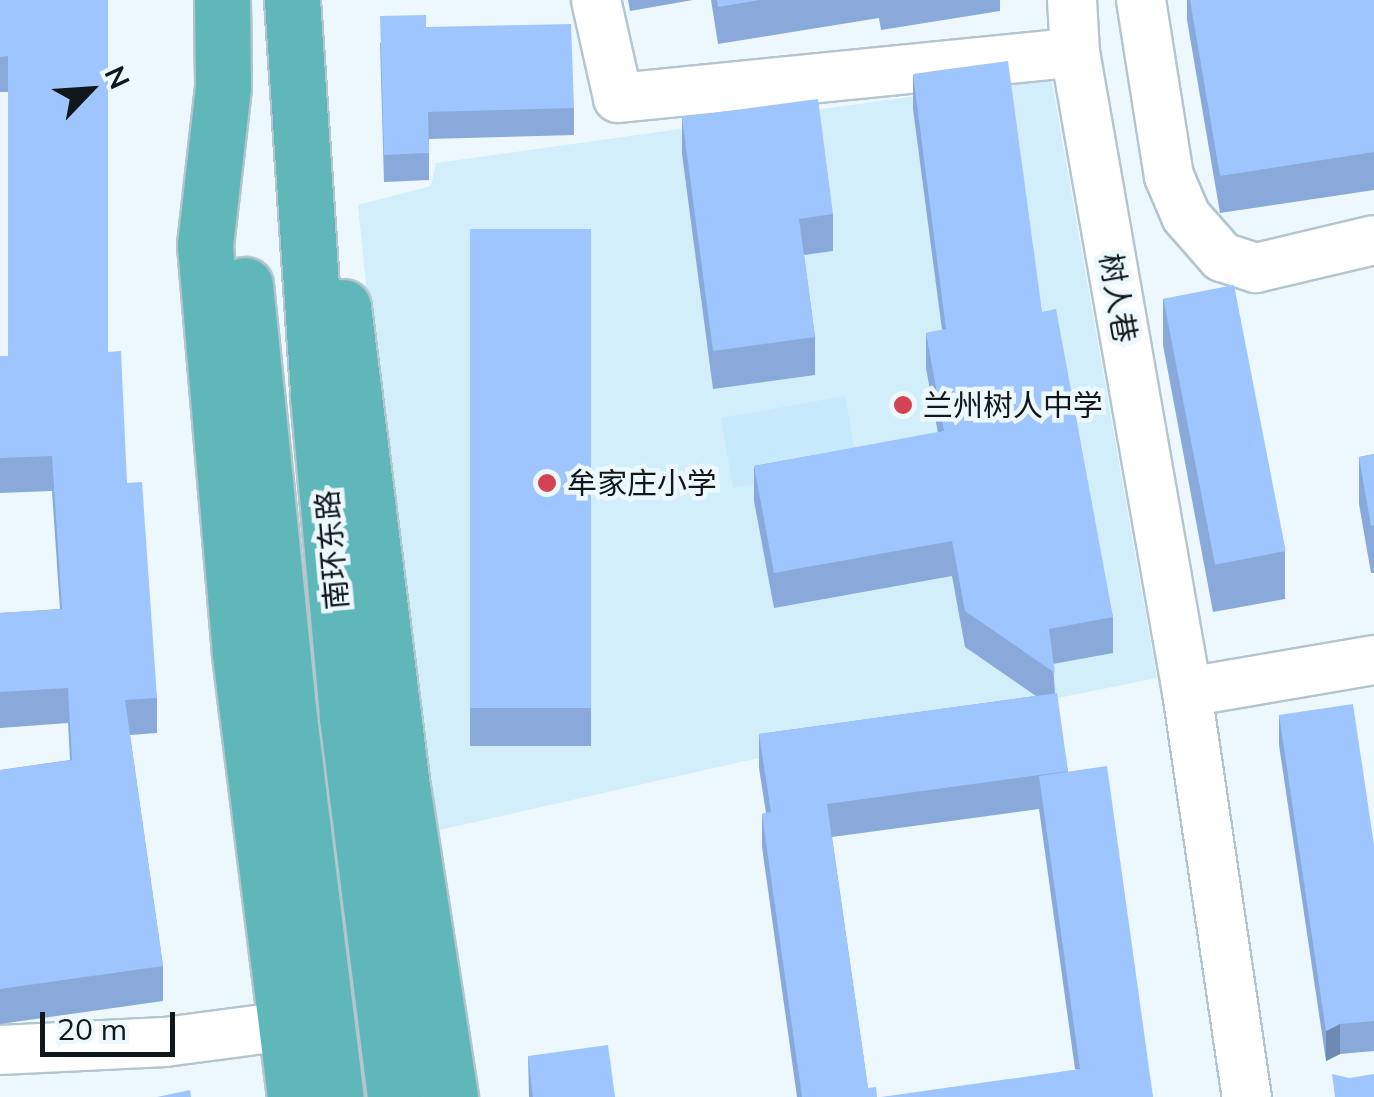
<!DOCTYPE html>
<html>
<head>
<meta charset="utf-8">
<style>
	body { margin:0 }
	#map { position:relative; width:1374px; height:1097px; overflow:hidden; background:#ecf8fe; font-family:Mulish,"Noto Sans SC",sans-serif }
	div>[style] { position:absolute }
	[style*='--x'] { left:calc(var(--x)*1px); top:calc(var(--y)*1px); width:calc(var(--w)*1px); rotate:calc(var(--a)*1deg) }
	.built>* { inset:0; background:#d2eefb }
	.green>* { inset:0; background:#c6eafc; transform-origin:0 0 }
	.roads { filter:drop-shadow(2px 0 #b3c5ce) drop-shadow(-2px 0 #b3c5ce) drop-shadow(0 2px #b3c5ce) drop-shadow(0 -2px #b3c5ce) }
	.minor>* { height:48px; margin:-24px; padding:0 24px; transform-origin:24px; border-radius:24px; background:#fff }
	.trunk>* { height:55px; margin:-27.5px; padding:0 27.5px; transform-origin:27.5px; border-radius:27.5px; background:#60b7ba }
	.wall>* { inset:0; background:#88a9da; transform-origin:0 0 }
	.shaded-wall>* { inset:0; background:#6f8ab2 }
	.building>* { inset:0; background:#9ec5fe; transform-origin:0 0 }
	.dots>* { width:28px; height:28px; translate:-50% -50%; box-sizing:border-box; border:5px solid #ecf8fe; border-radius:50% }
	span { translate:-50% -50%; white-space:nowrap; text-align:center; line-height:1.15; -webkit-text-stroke:9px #ecf8fe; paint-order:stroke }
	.street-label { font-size:30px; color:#11181b }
	.poi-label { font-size:30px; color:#11181b }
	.left { translate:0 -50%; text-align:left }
	.north { position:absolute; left:40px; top:40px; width:100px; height:100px; -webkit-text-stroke:8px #ecf8fe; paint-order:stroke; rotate:65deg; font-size:28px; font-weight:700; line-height:40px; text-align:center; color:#11181b }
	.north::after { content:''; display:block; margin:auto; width:35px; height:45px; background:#11181b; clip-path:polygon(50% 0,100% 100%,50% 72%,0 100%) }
	.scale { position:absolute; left:40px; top:1012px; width:135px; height:45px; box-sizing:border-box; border:5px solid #11181b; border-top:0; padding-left:12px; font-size:30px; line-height:35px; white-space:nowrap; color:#11181b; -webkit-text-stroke:8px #ecf8fe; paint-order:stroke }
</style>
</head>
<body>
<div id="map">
	<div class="built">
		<i style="clip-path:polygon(1051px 77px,1157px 678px,745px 761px,422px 834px,358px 205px,431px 186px,436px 163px)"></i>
	</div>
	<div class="green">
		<i style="left:845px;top:396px;width:71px;height:126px;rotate:80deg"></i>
	</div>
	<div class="roads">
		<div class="minor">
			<i style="--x:596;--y:0;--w:100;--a:77.3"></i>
			<i style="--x:618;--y:98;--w:459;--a:-5.7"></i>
			<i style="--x:1075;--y:52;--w:650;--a:80.07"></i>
			<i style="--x:1187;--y:692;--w:409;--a:81.6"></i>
			<i style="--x:1072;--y:0;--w:52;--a:86.7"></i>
			<i style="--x:1141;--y:0;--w:178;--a:81"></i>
			<i style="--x:1169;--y:176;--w:43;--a:67"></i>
			<i style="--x:1186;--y:216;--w:55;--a:48.7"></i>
			<i style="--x:1222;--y:257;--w:36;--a:18"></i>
			<i style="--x:1256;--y:268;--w:121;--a:-13.3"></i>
			<i style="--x:1187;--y:692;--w:190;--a:-9.7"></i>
			<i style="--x:0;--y:1050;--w:165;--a:-2.8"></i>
			<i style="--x:165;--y:1042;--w:122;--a:-7.5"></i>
		</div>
		<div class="trunk">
			<i style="--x:222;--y:0;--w:87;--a:89.3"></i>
			<i style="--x:223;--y:87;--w:159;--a:96.5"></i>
			<i style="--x:205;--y:245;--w:411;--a:85.1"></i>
			<i style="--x:240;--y:655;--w:445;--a:82.9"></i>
			<i style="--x:292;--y:0;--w:397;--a:86.2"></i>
			<i style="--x:318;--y:396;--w:322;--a:84.8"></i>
			<i style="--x:347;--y:717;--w:383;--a:82.8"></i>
			<i style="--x:245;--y:285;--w:409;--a:84.2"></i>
			<i style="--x:286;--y:692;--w:408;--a:83"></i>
			<i style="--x:343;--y:307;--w:490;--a:83"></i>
			<i style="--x:403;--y:793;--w:308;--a:81.2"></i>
		</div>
	</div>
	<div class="wall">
		<i style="clip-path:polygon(0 0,108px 352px,157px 698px,157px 733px,130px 735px,163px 966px,163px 1001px,0 1024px,0 770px,70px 760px,68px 723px,0 728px,0 613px,60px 609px,52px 491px,0 493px,0 356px,8px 356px,8px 92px,0 92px)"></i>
		<i style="clip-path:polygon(628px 0,693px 0,630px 11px)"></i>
		<i style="clip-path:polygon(711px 0,1000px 0,1000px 11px,881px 30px,879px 18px,718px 44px)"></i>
		<i style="clip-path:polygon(1187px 0,1374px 0,1374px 190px,1220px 213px,1187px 20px)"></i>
		<i style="clip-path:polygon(426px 27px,574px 108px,574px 135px,429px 139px,429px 180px,384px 182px,380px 43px)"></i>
		<i style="clip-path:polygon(913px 74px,1042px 312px,1113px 617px,1113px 653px,1053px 664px,1055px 693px,1068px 772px,1153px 1097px,1075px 1069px,1039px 809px,832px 837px,868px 1088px,877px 1097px,797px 1097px,762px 847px,762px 814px,766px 813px,759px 768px,759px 734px,1036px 696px,965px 647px,952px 576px,774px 608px,754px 501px,754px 466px,938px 433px,926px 368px,926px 333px,942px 330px,913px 109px)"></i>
		<i style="clip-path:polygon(682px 117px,833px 214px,833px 251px,804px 255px,815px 337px,815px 375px,713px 389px,682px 154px)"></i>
		<i style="left:591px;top:229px;width:517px;height:121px;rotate:90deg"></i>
		<i style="clip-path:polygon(1163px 298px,1285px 551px,1285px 599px,1213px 612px,1163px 345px)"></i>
		<i style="clip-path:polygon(1374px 454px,1374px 573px,1371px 573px,1359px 504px,1359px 457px)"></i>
		<i style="clip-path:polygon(1279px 715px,1374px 845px,1374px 1051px,1340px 1054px,1326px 1061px,1279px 745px)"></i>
		<i style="clip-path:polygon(528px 1056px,615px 1097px,529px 1097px)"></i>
	</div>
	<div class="shaded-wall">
		<i style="clip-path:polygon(1340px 1024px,1340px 1054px,1326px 1061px,1326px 1031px)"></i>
	</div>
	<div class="building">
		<i style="clip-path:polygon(0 0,108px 0,108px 352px,121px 351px,127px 483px,142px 482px,157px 698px,125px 700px,163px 966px,0 989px,0 770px,72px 760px,68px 688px,0 692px,0 613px,62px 609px,52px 456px,0 458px,0 356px,8px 356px,8px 56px,0 57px)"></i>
		<i style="clip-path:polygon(717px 0,760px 0,718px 7px)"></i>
		<i style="clip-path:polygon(1190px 0,1374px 0,1374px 152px,1220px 176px)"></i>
		<i style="clip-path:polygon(426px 15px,426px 27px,571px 24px,574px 108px,428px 112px,429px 153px,384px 155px,380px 16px)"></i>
		<i style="clip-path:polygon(1008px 61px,1042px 312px,1056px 309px,1113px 617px,1049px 629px,1055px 673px,965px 611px,952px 541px,774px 573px,754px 466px,944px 431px,926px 333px,946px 329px,913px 74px)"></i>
		<i style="clip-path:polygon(818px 99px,833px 214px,799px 219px,815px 337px,713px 351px,682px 117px)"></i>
		<i style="left:591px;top:229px;width:479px;height:121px;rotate:90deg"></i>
		<i style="left:1234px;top:285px;width:271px;height:72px;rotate:79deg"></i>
		<i style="clip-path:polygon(1374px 454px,1374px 525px,1371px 526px,1359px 457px)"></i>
		<i style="clip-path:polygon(1057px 693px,1068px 771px,827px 804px,868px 1088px,876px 1087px,877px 1097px,802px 1097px,762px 814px,771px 812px,759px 734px)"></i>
		<i style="clip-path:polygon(1353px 704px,1374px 845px,1374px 1021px,1340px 1024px,1326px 1031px,1279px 715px)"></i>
		<i style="clip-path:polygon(1107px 766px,1153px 1097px,881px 1097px,1080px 1069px,1039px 776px)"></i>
		<i style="clip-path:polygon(608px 1045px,615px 1097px,533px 1097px,528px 1056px)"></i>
		<i style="clip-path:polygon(1332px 1074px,1349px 1078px,1374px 1074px,1374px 1097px,1335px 1097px)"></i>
		<i style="clip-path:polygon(190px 1090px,191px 1097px,157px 1097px)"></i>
	</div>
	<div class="dots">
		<i style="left:903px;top:405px;background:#d44353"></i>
		<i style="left:547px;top:483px;background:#d44353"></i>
	</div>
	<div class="street-label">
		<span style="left:1118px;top:298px;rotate:80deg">树人巷</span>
		<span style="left:332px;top:550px;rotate:-95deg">南环东路</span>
	</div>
	<div class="poi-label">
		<span class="left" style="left:923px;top:405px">兰州树人中学</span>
		<span class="left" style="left:567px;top:483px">牟家庄小学</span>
	</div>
	<div class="north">N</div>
	<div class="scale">20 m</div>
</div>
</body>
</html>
